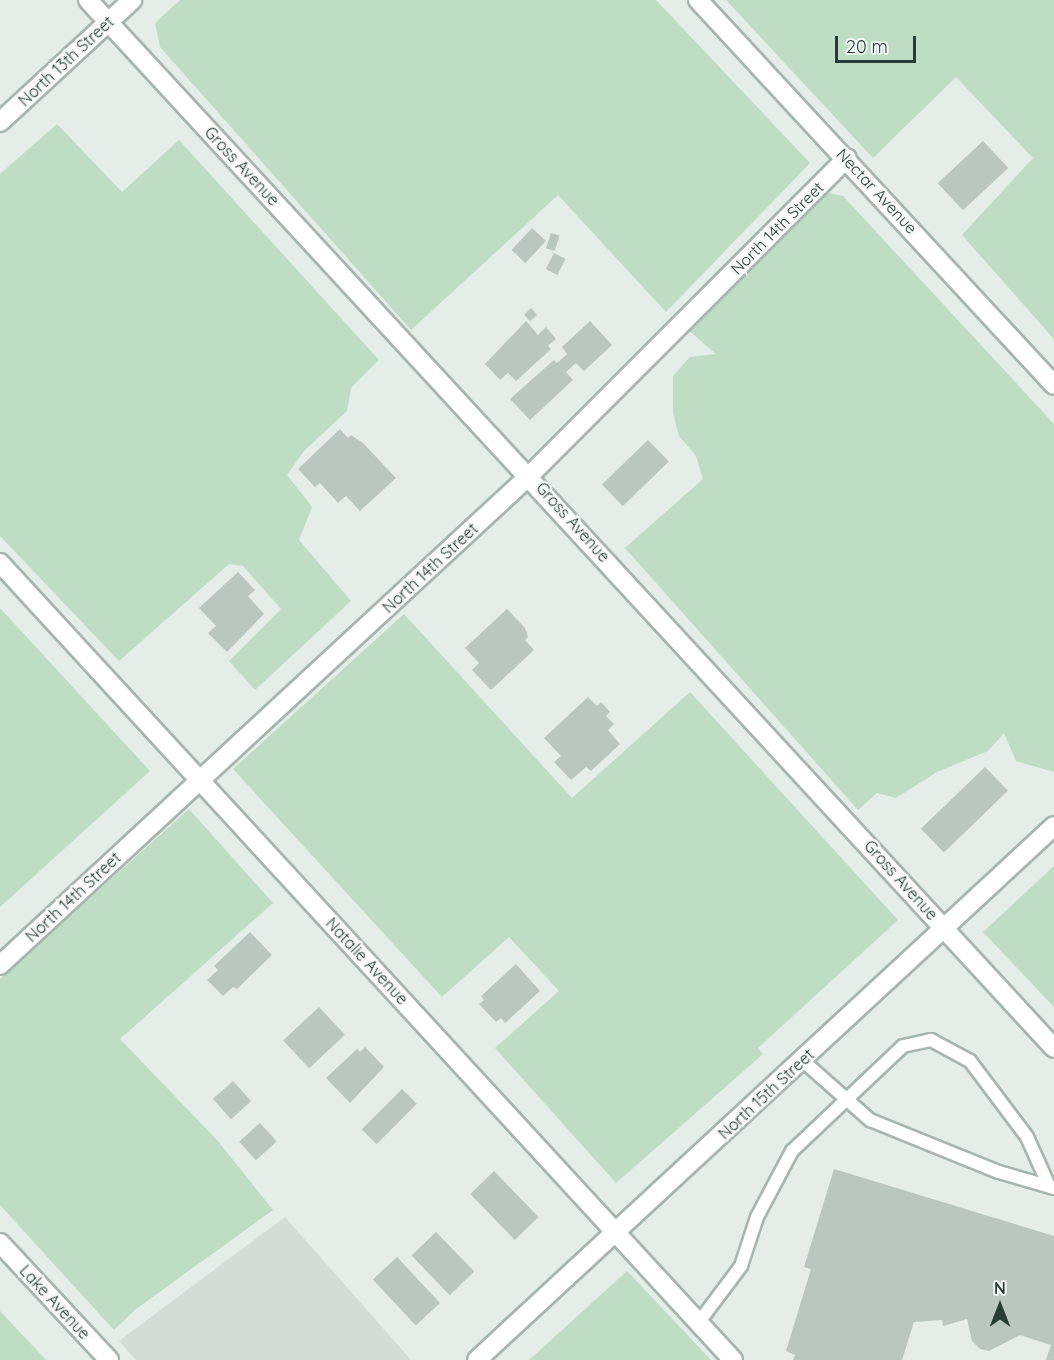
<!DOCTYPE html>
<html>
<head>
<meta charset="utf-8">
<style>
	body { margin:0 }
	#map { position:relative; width:1054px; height:1360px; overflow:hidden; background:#e4ede8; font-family:Quicksand,sans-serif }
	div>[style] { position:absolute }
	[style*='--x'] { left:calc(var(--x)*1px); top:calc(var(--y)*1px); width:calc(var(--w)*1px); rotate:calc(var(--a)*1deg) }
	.built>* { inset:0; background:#d3dcd7 }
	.green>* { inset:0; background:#bfdcc5 }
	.building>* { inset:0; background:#bac7c1; transform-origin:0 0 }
	.roads { filter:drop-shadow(2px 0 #a7b5af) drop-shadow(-2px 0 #a7b5af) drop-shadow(0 2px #a7b5af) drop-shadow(0 -2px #a7b5af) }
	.service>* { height:12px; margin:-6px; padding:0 6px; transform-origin:6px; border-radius:6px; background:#fff }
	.minor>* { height:18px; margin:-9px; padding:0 9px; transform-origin:9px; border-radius:9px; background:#fff }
	.tertiary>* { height:18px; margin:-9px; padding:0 9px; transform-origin:9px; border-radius:9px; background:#fff }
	span { translate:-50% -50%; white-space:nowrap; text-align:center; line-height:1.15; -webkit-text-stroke:5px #f5f9f7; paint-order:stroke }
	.street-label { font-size:16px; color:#253d35 }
	.north { position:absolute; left:970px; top:1276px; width:60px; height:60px; -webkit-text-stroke:4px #f5f9f7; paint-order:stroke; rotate:0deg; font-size:16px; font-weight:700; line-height:24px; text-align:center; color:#253d35 }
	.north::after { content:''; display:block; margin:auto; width:21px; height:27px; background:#253d35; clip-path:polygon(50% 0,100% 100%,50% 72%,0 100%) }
	.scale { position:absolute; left:835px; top:36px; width:81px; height:27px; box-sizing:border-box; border:3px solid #253d35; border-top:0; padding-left:8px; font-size:18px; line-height:21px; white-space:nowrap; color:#253d35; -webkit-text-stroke:4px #f5f9f7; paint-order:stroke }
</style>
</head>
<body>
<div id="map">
	<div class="built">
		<i style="clip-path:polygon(285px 1217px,411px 1360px,136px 1360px,119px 1341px)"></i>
	</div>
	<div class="green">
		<i style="clip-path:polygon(180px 0,656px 0,810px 163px,666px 312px,558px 195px,411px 330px,160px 47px,155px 23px)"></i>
		<i style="clip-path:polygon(726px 0,1054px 0,1054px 339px,962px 235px,1033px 158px,956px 77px,873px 158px)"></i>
		<i style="clip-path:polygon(57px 124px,122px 192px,179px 140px,379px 360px,351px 388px,347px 411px,304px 451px,287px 475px,312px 507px,299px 540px,351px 601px,255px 690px,229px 661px,281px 609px,243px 566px,229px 564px,119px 661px,0 536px,0 174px)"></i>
		<i style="clip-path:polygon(824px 192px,843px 196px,1054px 424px,1054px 772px,1016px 761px,1004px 733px,988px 751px,937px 772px,896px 798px,877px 793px,858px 810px,625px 548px,703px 479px,696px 456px,679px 436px,673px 413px,673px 376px,690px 357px,716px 354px,687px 329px)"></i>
		<i style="clip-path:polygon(0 608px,150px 771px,0 907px)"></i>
		<i style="clip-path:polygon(404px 614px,572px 798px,690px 692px,898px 920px,758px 1048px,763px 1054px,616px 1183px,495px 1048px,559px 991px,509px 937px,442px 997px,233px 769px)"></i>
		<i style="clip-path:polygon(189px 809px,273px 903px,120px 1039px,217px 1140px,273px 1210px,136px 1309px,114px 1330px,0 1205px,0 979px)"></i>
		<i style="clip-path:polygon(1054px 866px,1054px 1007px,983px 932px)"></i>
		<i style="clip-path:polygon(627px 1271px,711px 1360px,529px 1360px)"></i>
		<i style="clip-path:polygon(0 1311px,46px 1360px,0 1360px)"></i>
	</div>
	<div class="building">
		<i style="left:983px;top:141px;width:37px;height:62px;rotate:47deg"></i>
		<i style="left:532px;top:228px;width:19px;height:30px;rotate:43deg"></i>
		<i style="left:551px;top:233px;width:9px;height:16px;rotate:18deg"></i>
		<i style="left:554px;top:253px;width:13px;height:18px;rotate:27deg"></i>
		<i style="clip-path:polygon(531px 308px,537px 315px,530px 321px,524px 315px)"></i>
		<i style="clip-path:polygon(526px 321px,538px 335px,546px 327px,556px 339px,548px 346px,551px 349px,516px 381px,508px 373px,500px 380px,485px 364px)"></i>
		<i style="clip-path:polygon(590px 321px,612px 345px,584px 371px,576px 363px,566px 372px,573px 380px,530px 420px,510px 399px,554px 360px,557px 363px,567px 354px,562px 347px)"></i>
		<i style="clip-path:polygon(340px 429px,348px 438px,351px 435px,363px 443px,396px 478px,360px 511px,346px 496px,338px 503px,320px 483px,315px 487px,298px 469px)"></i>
		<i style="left:648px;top:440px;width:30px;height:64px;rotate:46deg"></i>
		<i style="clip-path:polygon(238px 572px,255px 590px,248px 596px,264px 614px,227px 652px,208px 633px,216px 626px,199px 608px)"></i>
		<i style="clip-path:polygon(507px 609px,525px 628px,528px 637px,525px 640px,534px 650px,491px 690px,472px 670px,479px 663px,465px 648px)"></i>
		<i style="clip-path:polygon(588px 697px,597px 706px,601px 702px,610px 712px,606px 716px,614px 724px,608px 730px,620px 744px,591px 771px,586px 767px,571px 780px,554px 762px,561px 756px,544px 738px)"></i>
		<i style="left:985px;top:767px;width:33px;height:89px;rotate:46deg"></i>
		<i style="clip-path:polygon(250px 932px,272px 955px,237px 989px,233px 987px,223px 996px,207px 980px,218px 970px,214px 966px)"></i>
		<i style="clip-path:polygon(516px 964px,540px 991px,505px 1023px,501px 1018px,496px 1022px,479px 1004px,484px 1000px,481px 996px)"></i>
		<i style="left:319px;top:1007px;width:38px;height:49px;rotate:47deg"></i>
		<i style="clip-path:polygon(365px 1047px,384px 1067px,350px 1103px,326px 1078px,357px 1049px,360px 1052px)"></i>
		<i style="left:233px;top:1081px;width:27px;height:27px;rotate:48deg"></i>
		<i style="left:402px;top:1089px;width:21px;height:57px;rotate:45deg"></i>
		<i style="left:260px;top:1123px;width:25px;height:28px;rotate:48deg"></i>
		<i style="clip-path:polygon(834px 1169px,1054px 1236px,1054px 1360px,1046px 1360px,1051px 1345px,1020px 1335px,989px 1351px,980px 1349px,972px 1341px,967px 1319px,943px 1326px,942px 1320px,914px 1322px,902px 1360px,793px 1360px,795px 1355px,786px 1351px,811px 1269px,804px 1267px)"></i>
		<i style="left:494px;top:1171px;width:64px;height:33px;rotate:46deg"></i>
		<i style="left:436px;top:1232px;width:55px;height:34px;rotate:46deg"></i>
		<i style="left:397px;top:1257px;width:63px;height:33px;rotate:47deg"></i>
	</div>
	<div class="roads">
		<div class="service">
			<i style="--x:802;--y:1060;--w:91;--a:41.4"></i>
			<i style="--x:870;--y:1120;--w:139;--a:22"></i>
			<i style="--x:999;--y:1172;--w:57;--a:16.2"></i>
			<i style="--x:699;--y:1322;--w:70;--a:-53.1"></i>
			<i style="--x:741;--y:1266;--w:52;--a:-71.9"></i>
			<i style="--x:757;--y:1217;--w:75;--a:-62.1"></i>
			<i style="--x:792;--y:1151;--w:153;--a:-43.4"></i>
			<i style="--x:903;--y:1046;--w:29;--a:-12"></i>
			<i style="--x:931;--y:1040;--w:44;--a:28.3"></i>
			<i style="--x:970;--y:1061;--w:95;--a:53.1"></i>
			<i style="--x:1027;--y:1137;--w:54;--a:65.8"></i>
		</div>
		<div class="minor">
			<i style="--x:88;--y:0;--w:1425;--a:47.33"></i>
			<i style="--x:698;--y:0;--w:524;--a:47.24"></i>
			<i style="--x:0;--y:122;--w:180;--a:-42.7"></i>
			<i style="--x:0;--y:563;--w:1083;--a:47.4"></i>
			<i style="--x:0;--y:965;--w:722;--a:-42.75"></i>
			<i style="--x:530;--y:475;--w:448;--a:-45"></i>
			<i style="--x:0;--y:1243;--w:160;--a:47"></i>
		</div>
		<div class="tertiary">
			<i style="--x:477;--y:1360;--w:786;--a:-42.78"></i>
		</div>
	</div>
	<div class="street-label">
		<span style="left:66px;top:61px;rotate:-43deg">North 13th Street</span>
		<span style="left:242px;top:166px;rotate:47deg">Gross Avenue</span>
		<span style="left:877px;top:191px;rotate:47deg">Nectar Avenue</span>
		<span style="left:777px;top:228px;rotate:-45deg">North 14th Street</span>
		<span style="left:573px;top:522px;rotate:48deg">Gross Avenue</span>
		<span style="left:430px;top:568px;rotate:-43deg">North 14th Street</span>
		<span style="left:901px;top:880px;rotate:48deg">Gross Avenue</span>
		<span style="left:73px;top:897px;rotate:-43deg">North 14th Street</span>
		<span style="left:367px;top:961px;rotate:47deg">Natalie Avenue</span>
		<span style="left:766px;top:1094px;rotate:-43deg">North 15th Street</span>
		<span style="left:55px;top:1302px;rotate:47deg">Lake Avenue</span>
	</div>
	<div class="north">N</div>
	<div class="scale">20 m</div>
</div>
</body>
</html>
